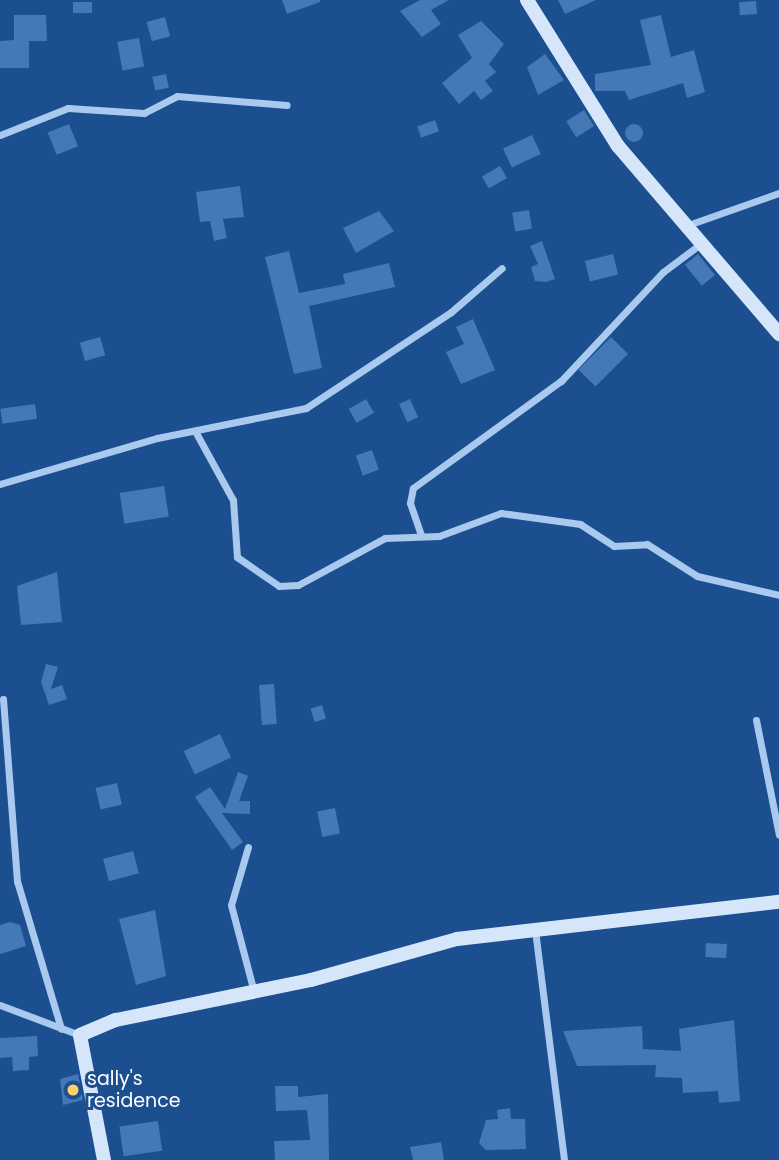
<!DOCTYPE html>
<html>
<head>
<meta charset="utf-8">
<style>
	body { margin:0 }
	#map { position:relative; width:779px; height:1160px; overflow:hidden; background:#1b4f8f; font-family:Poppins,sans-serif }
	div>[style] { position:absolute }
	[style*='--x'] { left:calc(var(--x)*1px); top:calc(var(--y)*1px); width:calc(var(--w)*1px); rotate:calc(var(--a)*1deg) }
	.building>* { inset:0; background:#4478b7; transform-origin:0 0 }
	.round { border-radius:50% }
	.street>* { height:7px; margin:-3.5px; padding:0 3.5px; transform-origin:3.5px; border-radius:3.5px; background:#a9c9ee }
	.secondary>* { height:14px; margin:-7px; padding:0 7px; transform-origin:7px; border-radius:7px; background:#d6e6fa }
	.dots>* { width:19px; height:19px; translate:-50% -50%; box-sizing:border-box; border:4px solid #1b4f8f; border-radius:50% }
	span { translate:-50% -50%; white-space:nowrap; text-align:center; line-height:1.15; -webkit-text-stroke:6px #1b4f8f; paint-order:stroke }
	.poi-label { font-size:19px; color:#fff }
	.left { translate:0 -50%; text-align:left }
</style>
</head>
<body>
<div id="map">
	<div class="building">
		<i style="clip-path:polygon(282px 0,320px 0,320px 2px,287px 14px)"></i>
		<i style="clip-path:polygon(420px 0,449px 0,431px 10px,441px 24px,422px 37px,400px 11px)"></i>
		<i style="clip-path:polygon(558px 0,596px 0,565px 14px)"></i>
		<i style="left:756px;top:1px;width:13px;height:17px;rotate:86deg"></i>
		<i style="left:73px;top:2px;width:19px;height:11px"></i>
		<i style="clip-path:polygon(14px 15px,46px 15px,47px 41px,29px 41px,29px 68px,0 68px,0 41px,14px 40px)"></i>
		<i style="clip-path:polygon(661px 15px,671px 57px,694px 50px,705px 92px,687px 98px,683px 83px,629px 100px,625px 91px,595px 91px,595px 74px,651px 65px,640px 20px)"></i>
		<i style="left:165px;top:17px;width:20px;height:19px;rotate:75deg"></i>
		<i style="clip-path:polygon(481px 21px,504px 44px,489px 64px,496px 72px,485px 81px,493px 91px,481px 100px,474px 91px,459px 104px,442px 83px,472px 58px,458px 35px)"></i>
		<i style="left:139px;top:38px;width:29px;height:22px;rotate:80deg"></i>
		<i style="clip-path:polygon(545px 54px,564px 80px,538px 95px,527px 67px)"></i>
		<i style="left:166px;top:74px;width:14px;height:14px;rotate:78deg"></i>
		<i style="left:584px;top:110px;width:19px;height:21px;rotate:58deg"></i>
		<i style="left:435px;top:120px;width:12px;height:19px;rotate:70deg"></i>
		<i class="round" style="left:625px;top:124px;width:18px;height:18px"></i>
		<i style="left:69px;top:124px;width:24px;height:23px;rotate:68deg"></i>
		<i style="left:532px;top:135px;width:21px;height:32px;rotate:65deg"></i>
		<i style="left:500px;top:166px;width:14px;height:21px;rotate:60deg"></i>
		<i style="clip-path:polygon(240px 186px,244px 217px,223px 219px,227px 238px,214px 241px,210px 221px,200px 222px,196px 192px)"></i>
		<i style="left:529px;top:210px;width:19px;height:17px;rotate:81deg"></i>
		<i style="clip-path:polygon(379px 211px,394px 231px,356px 253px,343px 228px)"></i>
		<i style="clip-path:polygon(542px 241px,555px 279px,546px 282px,535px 281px,531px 267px,538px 264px,530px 246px)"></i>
		<i style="clip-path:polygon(289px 251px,299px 293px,345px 284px,343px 274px,389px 263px,395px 287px,309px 306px,322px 368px,294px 374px,265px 257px)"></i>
		<i style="left:613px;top:254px;width:21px;height:29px;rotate:76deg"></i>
		<i style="left:698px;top:254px;width:27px;height:17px;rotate:51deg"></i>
		<i style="clip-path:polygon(473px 319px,495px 370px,461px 384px,446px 352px,464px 344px,456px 327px)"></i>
		<i style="left:100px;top:337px;width:19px;height:21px;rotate:74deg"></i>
		<i style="left:611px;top:337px;width:24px;height:46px;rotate:45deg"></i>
		<i style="left:366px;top:399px;width:16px;height:20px;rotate:60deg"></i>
		<i style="left:410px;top:399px;width:20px;height:12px;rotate:66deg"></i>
		<i style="left:35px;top:404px;width:15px;height:35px;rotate:82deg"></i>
		<i style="left:372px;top:450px;width:21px;height:17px;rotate:71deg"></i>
		<i style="left:164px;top:486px;width:31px;height:45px;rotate:81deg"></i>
		<i style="clip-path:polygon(57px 572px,62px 622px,21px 625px,17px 586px)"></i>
		<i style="clip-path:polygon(46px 664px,58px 667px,51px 689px,62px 685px,67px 699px,49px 705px,41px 682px)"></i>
		<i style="left:274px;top:684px;width:40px;height:15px;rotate:86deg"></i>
		<i style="left:322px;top:705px;width:14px;height:12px;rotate:73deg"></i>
		<i style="left:220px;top:734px;width:26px;height:40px;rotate:65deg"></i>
		<i style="clip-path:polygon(238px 772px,248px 776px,239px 801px,250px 801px,250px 814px,222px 813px,243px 842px,232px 850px,195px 797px,210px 787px,225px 809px)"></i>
		<i style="left:117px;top:783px;width:22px;height:22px;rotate:77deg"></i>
		<i style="left:335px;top:808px;width:26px;height:18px;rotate:79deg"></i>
		<i style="left:133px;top:851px;width:23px;height:31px;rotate:75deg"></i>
		<i style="clip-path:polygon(155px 910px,166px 976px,136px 985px,119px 919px)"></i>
		<i style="clip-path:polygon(10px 922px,20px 925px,26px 946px,0 954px,0 925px)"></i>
		<i style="left:706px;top:943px;width:21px;height:14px;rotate:3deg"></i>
		<i style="clip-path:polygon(734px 1020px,740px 1101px,719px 1103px,718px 1091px,683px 1093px,682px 1078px,655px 1077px,656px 1065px,577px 1066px,563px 1031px,642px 1026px,643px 1049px,681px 1051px,679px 1029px)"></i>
		<i style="clip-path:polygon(37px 1036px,38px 1056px,29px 1057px,29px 1070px,13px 1071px,12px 1057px,0 1058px,0 1038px)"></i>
		<i style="clip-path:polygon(78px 1074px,83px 1100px,63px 1105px,60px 1079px)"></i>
		<i style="clip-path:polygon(275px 1086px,298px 1086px,298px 1097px,328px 1094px,329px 1160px,275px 1160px,274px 1141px,310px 1140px,307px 1110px,276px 1111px)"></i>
		<i style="clip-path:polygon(510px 1108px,511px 1119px,525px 1119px,526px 1149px,486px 1150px,479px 1143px,486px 1120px,498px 1119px,497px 1110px)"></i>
		<i style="left:158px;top:1121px;width:30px;height:39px;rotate:82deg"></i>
		<i style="clip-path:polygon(441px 1142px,444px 1160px,413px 1160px,410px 1147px)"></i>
	</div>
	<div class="street">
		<i style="--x:0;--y:135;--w:73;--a:-21.7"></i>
		<i style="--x:68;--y:108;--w:76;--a:3.8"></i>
		<i style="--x:144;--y:113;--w:37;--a:-27"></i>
		<i style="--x:177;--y:96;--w:110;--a:4.7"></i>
		<i style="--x:688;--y:225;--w:96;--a:-19.4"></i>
		<i style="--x:195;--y:431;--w:79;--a:61.2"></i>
		<i style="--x:233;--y:500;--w:57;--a:86"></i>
		<i style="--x:237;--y:557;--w:51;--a:34.6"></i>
		<i style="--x:279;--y:586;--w:19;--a:-3"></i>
		<i style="--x:298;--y:585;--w:99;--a:-28.4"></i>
		<i style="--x:385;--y:538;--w:54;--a:-2.1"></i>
		<i style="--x:439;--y:536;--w:66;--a:-20.4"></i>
		<i style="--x:501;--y:513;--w:80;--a:7.9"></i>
		<i style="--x:580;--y:524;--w:40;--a:32.9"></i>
		<i style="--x:614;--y:546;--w:33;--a:-3"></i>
		<i style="--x:647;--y:544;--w:59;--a:32.6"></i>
		<i style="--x:697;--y:576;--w:84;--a:13"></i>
		<i style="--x:0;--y:484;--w:164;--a:-16.3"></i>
		<i style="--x:157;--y:438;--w:152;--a:-11.4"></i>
		<i style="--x:306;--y:408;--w:174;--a:-33.5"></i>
		<i style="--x:451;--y:312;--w:67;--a:-40.8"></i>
		<i style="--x:421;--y:535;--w:34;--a:-109"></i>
		<i style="--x:410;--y:503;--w:15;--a:-79"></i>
		<i style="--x:413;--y:488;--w:183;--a:-35.9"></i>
		<i style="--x:561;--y:381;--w:149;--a:-46.9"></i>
		<i style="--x:663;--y:272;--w:45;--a:-36.9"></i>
		<i style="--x:3;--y:699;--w:183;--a:85.6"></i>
		<i style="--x:17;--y:881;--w:154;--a:73.4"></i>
		<i style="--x:756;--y:720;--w:117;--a:78.7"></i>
		<i style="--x:248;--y:847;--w:60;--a:106.3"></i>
		<i style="--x:231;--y:905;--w:90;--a:75.2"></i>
		<i style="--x:535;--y:930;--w:232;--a:82.8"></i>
		<i style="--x:0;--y:1005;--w:85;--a:20.6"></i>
	</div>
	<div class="secondary">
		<i style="--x:527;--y:0;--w:172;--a:58.1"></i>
		<i style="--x:618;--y:146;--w:248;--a:49.4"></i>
		<i style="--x:104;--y:1160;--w:127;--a:-100.9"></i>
		<i style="--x:80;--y:1035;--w:39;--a:-23"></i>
		<i style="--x:116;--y:1020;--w:199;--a:-11.6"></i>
		<i style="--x:311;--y:980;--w:152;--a:-15.7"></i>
		<i style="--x:457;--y:939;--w:324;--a:-6.6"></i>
	</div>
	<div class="dots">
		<i style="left:73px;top:1090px;background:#ffd166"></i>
	</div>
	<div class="poi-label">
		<span class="left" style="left:87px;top:1090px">sally's<br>residence</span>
	</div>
</div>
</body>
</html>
